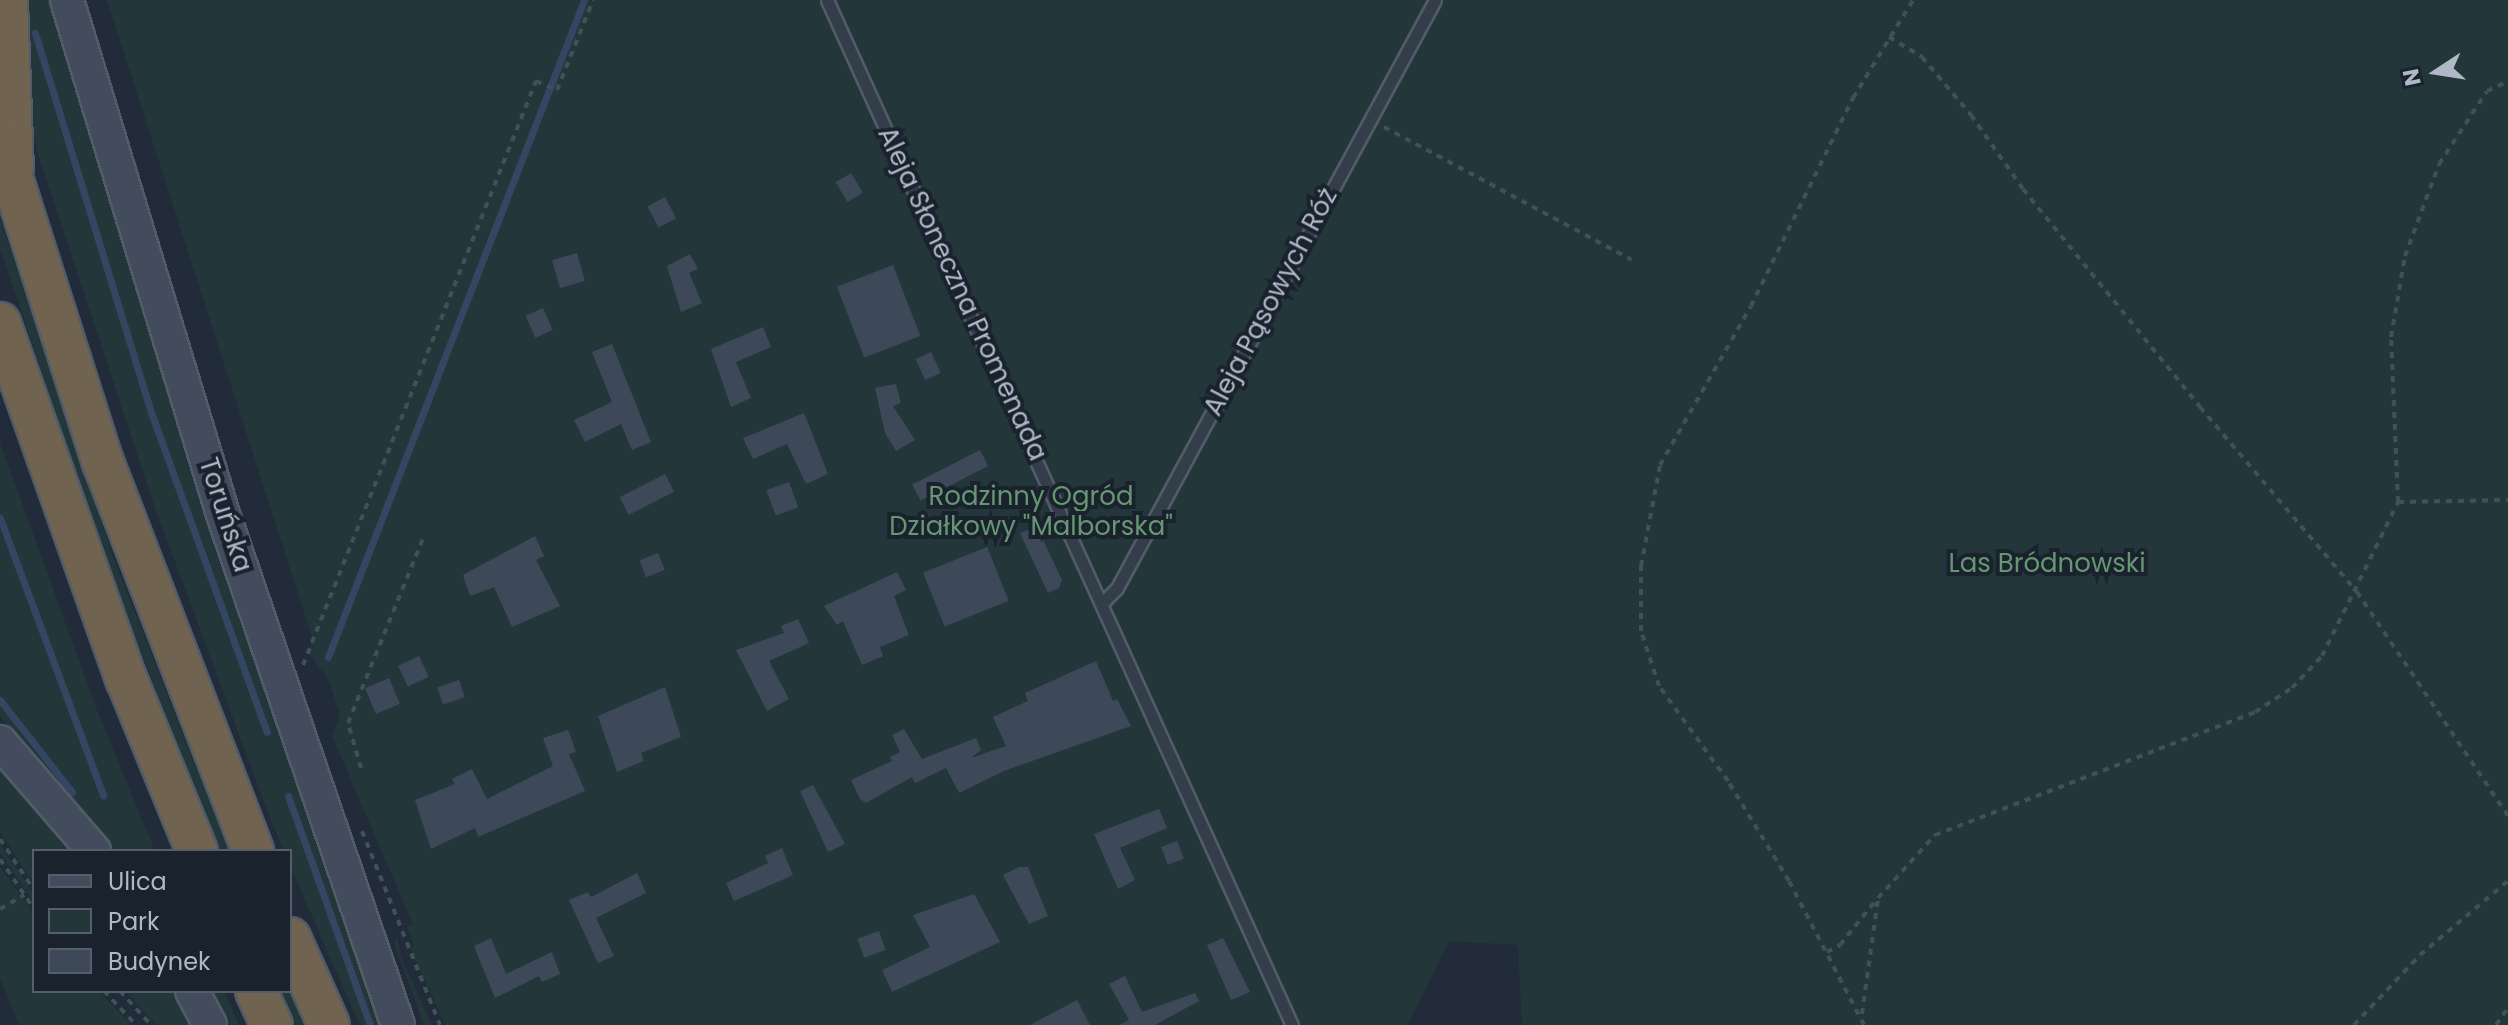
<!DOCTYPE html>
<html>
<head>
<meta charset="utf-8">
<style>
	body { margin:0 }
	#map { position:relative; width:2508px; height:1025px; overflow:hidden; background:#212b39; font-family:Poppins,sans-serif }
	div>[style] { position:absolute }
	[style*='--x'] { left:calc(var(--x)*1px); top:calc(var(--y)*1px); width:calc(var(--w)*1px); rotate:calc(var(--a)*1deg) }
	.green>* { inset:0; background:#23373a }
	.stream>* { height:7px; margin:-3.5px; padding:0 3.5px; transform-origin:3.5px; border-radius:3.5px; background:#344661 }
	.building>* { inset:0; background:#3d4959; transform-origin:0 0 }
	.path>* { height:4px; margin-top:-2px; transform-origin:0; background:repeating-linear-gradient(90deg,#3d5355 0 6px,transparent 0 12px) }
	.roads { filter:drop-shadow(2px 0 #525b67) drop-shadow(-2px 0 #525b67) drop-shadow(0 2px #525b67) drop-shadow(0 -2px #525b67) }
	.lane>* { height:11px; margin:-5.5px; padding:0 5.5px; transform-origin:5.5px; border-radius:5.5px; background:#343d4a }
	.secondary>* { height:32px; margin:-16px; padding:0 16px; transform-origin:16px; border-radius:16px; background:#424c5d }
	.highway>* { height:40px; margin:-20px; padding:0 20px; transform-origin:20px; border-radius:20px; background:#706451 }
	span { translate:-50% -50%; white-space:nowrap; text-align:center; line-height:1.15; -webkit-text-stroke:8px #1a222e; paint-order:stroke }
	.street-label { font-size:26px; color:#afb8c6 }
	.park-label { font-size:26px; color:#669772 }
	.legend { position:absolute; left:32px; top:849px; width:260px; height:144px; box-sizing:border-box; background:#1a222e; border:2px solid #565e6b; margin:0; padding:10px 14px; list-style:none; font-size:24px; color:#afb8c6 }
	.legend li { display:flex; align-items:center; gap:16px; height:40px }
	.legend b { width:40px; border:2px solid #565e6b }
	.north { position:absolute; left:2396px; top:32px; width:80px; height:80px; -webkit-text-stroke:6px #1a222e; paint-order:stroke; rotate:258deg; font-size:22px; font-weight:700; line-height:32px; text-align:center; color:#afb8c6 }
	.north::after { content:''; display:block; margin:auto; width:28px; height:36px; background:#afb8c6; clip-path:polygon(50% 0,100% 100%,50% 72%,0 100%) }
</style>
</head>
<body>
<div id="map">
	<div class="green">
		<i style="clip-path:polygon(19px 0,52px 0,181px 427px,383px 1025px,360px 1025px,350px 1003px,290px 866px,290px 851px,284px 851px,270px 818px,155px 508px,40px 160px,31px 126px)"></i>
		<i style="clip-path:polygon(107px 0,2508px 0,2508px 1025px,1522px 1025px,1518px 945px,1449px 941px,1408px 1025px,445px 1025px,411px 949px,414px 944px,407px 927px,413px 924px,332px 736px,340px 715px,329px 681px,308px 652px,313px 640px)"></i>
		<i style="clip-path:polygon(0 218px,112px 554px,229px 851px,219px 851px,104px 557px,0 248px)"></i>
		<i style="clip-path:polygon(0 443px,97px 710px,155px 851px,113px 851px,0 716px)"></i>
		<i style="clip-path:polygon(0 767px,73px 851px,34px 851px,34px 884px,0 832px)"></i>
		<i style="clip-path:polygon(0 844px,34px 894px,34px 903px,0 853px)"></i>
		<i style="clip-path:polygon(0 866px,34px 915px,34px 991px,99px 991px,131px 1025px,19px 1025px,0 978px)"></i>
		<i style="clip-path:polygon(397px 935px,401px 957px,432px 1025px,424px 1025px,394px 943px)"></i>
		<i style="clip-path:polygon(125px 991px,174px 991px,192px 1025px,156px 1025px)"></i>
		<i style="clip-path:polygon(208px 991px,224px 991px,239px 1025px,225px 1025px)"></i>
		<i style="clip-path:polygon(280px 991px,289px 991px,304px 1025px,295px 1025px)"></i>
	</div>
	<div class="stream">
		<i style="--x:35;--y:33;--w:400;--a:73"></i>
		<i style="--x:152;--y:415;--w:337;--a:70.1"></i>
		<i style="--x:0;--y:518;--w:296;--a:69.6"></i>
		<i style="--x:328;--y:657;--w:705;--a:-68.71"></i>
		<i style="--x:0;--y:700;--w:117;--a:52"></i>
		<i style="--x:288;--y:796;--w:243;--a:70.3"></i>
	</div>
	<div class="building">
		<i style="left:851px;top:173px;width:23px;height:18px;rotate:59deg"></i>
		<i style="left:665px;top:197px;width:24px;height:20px;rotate:62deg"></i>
		<i style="left:577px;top:253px;width:29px;height:26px;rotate:74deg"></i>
		<i style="clip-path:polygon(690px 254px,698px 269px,689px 273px,702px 303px,681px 312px,667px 266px)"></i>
		<i style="left:893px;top:265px;width:76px;height:60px;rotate:69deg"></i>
		<i style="left:543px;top:308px;width:24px;height:19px;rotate:66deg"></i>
		<i style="clip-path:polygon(763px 327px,771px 347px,736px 362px,751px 398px,731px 407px,711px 349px)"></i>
		<i style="clip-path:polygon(612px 344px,651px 442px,632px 450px,621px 424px,585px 442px,574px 420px,612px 402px,592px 352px)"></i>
		<i style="left:931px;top:352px;width:23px;height:17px;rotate:65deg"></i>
		<i style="clip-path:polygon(896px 384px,901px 403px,893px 406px,915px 440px,896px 451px,885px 433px,875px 388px)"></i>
		<i style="clip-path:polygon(804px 413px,828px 474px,806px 484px,787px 444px,753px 459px,743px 438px)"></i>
		<i style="left:980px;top:450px;width:18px;height:76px;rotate:63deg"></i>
		<i style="left:665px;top:474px;width:20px;height:51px;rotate:63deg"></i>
		<i style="left:789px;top:482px;width:27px;height:24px;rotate:70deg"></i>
		<i style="clip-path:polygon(1037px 527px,1062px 580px,1059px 588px,1048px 593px,1020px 533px)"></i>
		<i style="clip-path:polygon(535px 536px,544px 556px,536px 560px,560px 606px,512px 627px,494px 587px,470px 596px,463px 575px)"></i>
		<i style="left:987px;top:547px;width:58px;height:69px;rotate:68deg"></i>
		<i style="left:658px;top:553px;width:18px;height:20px;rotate:68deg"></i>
		<i style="clip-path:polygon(897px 572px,906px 590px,894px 596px,909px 635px,880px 647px,883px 656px,862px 665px,843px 621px,837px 625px,824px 606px)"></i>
		<i style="clip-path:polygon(798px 619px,809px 643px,769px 661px,789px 699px,767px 711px,736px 650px,784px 633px,781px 626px)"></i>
		<i style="left:419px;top:656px;width:23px;height:23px;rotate:65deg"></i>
		<i style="clip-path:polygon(1096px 661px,1113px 701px,1117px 699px,1131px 726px,1004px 771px,959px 793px,946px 768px,915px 783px,912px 777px,866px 803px,860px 799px,851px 780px,892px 761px,890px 757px,900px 752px,892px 735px,904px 729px,922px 759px,976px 738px,981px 750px,971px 758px,1006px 746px,993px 717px,1028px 701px,1025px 693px)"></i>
		<i style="left:389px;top:678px;width:28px;height:26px;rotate:67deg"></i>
		<i style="left:459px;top:680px;width:18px;height:23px;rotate:71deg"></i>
		<i style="clip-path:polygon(665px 687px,681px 737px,641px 753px,644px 761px,617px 772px,598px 716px)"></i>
		<i style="clip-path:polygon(568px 730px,576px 752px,569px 754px,585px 791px,478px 837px,475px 828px,431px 849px,415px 800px,455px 784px,452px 779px,472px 769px,487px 799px,553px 766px,543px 738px)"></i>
		<i style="clip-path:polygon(813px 785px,845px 844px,828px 852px,800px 791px)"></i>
		<i style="clip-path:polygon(1159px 809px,1167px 828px,1120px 848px,1135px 880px,1118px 889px,1094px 834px)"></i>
		<i style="left:1177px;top:841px;width:19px;height:17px;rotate:69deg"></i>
		<i style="clip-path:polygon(782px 848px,793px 875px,734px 901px,726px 883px,768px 863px,765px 856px)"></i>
		<i style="clip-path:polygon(1019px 867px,1028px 867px,1048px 916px,1029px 924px,1003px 875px)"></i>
		<i style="clip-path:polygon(637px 873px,646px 893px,596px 918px,614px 956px,598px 963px,569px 900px,588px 892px,591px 897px)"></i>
		<i style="clip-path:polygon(974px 894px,1000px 942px,892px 992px,882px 970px,930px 947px,913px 915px)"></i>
		<i style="left:879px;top:931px;width:20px;height:23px;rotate:70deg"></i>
		<i style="clip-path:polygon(491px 938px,506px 974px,552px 952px,560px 974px,542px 982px,539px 976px,495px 998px,474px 946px)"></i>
		<i style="clip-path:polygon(1223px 938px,1250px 992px,1231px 1000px,1207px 945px)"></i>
		<i style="clip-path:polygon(1125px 976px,1142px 1012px,1195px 993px,1199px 1001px,1155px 1025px,1119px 1025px,1129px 1020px,1109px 984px)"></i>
		<i style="clip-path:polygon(1077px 1000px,1090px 1025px,1030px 1025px)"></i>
	</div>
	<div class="path">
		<i style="--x:1889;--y:37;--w:39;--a:31"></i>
		<i style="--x:1922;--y:57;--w:76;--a:49.8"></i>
		<i style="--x:1971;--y:115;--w:90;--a:54.9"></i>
		<i style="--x:2023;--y:189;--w:281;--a:50.9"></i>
		<i style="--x:2200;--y:407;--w:243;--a:49.7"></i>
		<i style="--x:2357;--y:592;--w:270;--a:56"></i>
		<i style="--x:1384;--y:127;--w:281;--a:28.2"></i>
		<i style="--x:2398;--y:502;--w:165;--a:-92.4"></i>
		<i style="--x:2391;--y:337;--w:82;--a:-80.2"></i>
		<i style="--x:2405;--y:256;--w:98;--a:-69.7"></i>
		<i style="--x:2439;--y:164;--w:87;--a:-56.7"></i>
		<i style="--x:2487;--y:91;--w:23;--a:-25"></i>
		<i style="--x:303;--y:665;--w:629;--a:-68.25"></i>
		<i style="--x:536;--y:81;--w:23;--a:23"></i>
		<i style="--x:557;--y:90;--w:97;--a:-68.2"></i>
		<i style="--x:361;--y:768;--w:47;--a:-106.1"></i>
		<i style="--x:348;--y:723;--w:200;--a:-67.9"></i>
		<i style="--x:362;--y:831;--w:209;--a:68.1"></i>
		<i style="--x:0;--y:839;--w:61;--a:56.3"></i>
		<i style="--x:0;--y:859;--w:60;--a:55.8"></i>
		<i style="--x:0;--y:909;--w:28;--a:-30"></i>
		<i style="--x:1827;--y:952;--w:15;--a:-28"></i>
		<i style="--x:1840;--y:945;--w:58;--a:-51.3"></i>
		<i style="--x:104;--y:991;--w:47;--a:46.7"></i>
		<i style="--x:120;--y:991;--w:46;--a:47.6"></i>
		<i style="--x:1862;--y:1014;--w:117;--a:-82.1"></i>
		<i style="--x:1878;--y:898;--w:85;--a:-47.9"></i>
		<i style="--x:1935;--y:835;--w:343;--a:-21"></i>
		<i style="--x:2255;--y:712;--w:44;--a:-33"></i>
		<i style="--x:2292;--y:688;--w:44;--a:-46.8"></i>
		<i style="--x:2322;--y:656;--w:172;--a:-63.7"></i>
		<i style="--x:2398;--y:502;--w:110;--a:-1"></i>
		<i style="--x:1864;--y:1025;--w:162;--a:-117.5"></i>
		<i style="--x:1789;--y:881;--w:117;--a:-121.4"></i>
		<i style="--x:1728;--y:781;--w:117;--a:-126"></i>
		<i style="--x:1659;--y:686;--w:58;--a:-108.1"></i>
		<i style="--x:1641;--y:631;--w:65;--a:-90"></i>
		<i style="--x:1641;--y:566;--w:103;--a:-79.3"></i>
		<i style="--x:1660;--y:465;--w:183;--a:-60.2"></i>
		<i style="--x:1751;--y:306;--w:232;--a:-63.9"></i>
		<i style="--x:1853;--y:98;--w:115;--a:-58.5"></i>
		<i style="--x:2354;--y:1025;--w:96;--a:-46.7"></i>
		<i style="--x:2420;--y:955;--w:115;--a:-40.1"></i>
		<i style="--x:2496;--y:1025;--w:21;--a:-55"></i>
	</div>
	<div class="roads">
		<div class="lane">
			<i style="--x:827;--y:0;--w:1126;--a:65.6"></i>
			<i style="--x:1104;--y:601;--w:18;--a:-45"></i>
			<i style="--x:1117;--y:588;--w:668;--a:-61.59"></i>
		</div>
		<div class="secondary">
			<i style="--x:67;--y:0;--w:537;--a:73.12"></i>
			<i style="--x:223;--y:514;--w:540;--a:71.1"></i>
			<i style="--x:0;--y:742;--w:144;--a:49.2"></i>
			<i style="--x:192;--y:991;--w:38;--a:62"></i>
		</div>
		<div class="highway">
			<i style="--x:7;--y:0;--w:168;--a:88"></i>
			<i style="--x:0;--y:140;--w:338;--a:72.3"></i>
			<i style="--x:103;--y:462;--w:417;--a:68.9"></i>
			<i style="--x:0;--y:323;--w:377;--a:70.5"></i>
			<i style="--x:126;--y:678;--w:187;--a:67.7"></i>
			<i style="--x:290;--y:938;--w:95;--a:65.9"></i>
			<i style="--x:256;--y:991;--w:38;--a:65"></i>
		</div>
	</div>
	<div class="street-label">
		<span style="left:962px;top:294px;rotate:65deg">Aleja Słoneczna Promenada</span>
		<span style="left:1271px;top:302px;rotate:-62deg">Aleja Pąsowych Róż</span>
		<span style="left:225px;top:515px;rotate:72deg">Toruńska</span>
	</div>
	<div class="park-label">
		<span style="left:1031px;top:512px">Rodzinny Ogród<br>Działkowy "Malborska"</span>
		<span style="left:2047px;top:564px">Las Bródnowski</span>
	</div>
	<ul class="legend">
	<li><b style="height:10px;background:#424c5d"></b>Ulica</li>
	<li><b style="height:22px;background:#23373a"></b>Park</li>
	<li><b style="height:22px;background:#3d4959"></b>Budynek</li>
	</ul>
	<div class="north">N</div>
</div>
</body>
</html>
